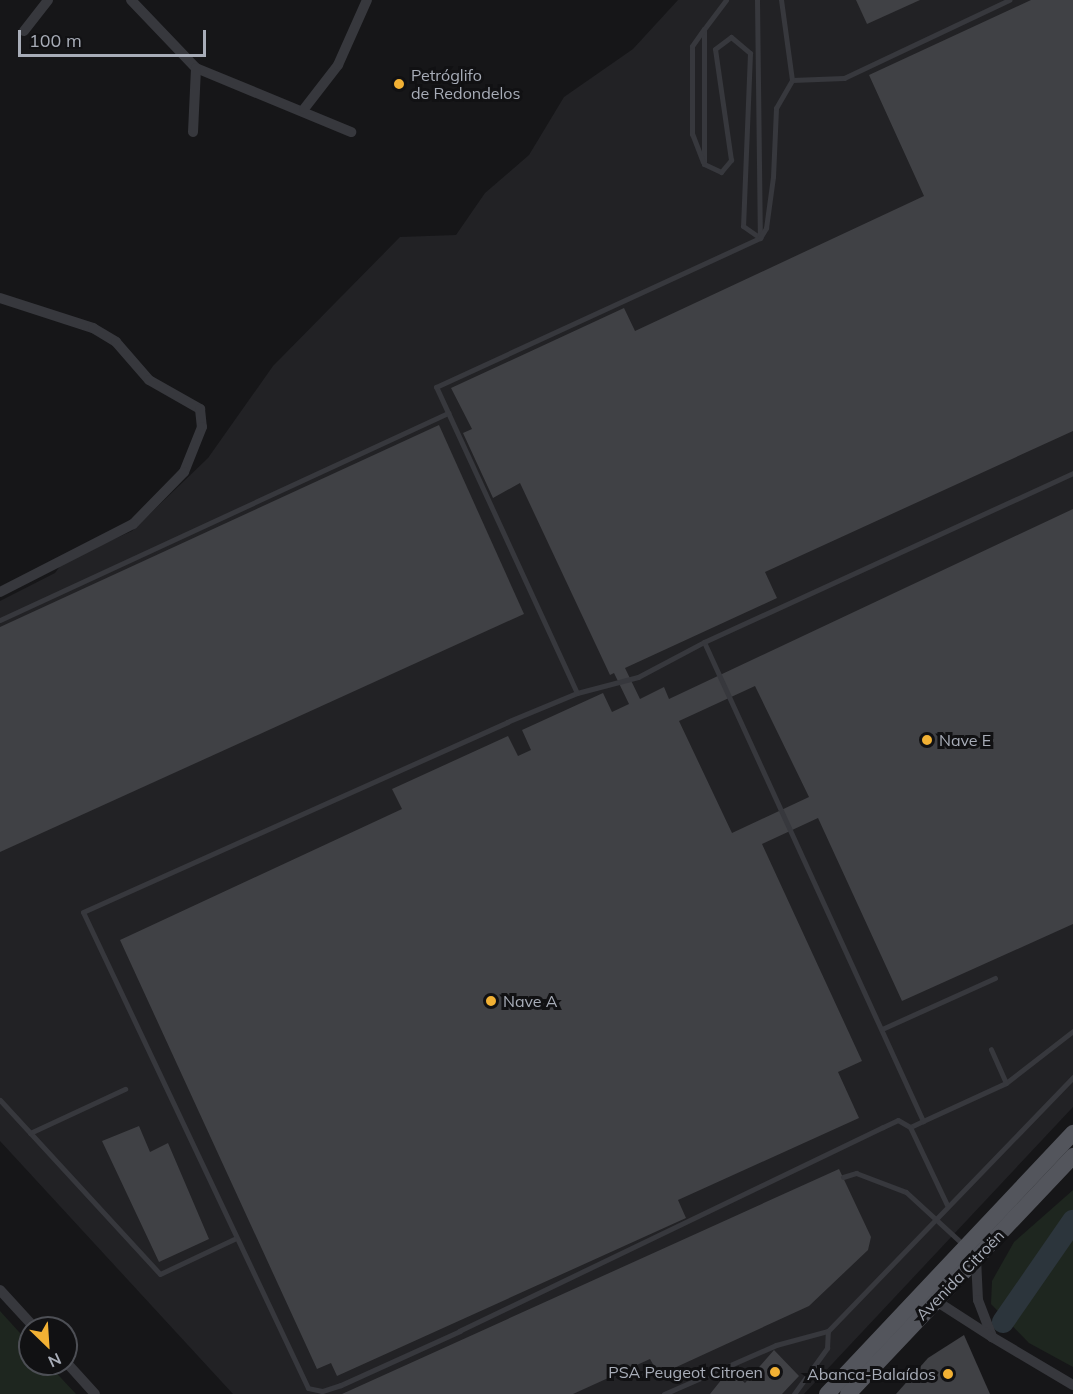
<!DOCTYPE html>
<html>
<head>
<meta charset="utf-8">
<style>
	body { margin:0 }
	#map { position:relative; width:1073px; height:1394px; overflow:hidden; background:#161618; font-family:Mulish,sans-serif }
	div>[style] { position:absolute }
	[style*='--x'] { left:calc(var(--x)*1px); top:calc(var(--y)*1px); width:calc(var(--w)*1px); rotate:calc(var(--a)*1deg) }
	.built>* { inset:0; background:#222225 }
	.green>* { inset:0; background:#1e261f }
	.river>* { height:22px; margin:-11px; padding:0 11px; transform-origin:11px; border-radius:11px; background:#2c353c }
	.building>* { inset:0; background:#404145 }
	.lane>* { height:5px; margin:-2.5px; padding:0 2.5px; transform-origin:2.5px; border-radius:2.5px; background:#37383d }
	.street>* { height:10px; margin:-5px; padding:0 5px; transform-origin:5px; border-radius:5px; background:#37383d }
	.primary>* { height:16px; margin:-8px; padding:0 8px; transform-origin:8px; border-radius:8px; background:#53555c }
	.dots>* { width:16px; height:16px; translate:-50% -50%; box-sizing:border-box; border:3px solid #111113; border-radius:50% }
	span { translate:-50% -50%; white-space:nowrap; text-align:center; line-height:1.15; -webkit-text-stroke:6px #111113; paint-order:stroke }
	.poi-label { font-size:16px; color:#a8adb8 }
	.left { translate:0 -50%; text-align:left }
	.right { translate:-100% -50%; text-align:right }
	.street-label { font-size:16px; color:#a8adb8 }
	.north { position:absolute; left:18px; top:1316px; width:60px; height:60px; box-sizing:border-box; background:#111113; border:2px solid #4d4f55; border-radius:50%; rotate:155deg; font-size:16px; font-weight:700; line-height:24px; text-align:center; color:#a8adb8 }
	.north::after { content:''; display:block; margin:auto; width:21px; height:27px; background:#f2b134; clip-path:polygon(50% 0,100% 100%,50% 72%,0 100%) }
	.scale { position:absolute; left:18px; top:30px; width:188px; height:27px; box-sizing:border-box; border:3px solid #a8adb8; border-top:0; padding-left:8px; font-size:18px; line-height:21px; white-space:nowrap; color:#a8adb8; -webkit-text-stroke:4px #111113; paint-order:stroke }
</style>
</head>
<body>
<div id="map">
	<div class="built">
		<i style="clip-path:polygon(678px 0,1073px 0,1073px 1107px,804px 1394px,233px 1394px,0 1141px,0 601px,55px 573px,63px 562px,132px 531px,208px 458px,273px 366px,400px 237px,456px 235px,485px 193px,529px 155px,564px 97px,633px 49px)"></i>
	</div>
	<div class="green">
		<i style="clip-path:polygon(1073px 1190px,1073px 1367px,1029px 1343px,991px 1304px,992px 1281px,1014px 1242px)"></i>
		<i style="clip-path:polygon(0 1311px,30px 1344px,30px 1364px,48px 1364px,76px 1394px,0 1394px)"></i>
	</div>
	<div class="river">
		<i style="--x:1003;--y:1322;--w:123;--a:-55.3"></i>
	</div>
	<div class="building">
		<i style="clip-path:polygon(856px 0,920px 0,867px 24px)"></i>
		<i style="clip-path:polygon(evenodd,1031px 0,1073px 0,1073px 431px,765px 572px,777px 598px,625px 668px,640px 699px,664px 687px,669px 699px,1073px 509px,1073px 924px,902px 1001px,818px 818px,762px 844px,862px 1061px,838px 1072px,859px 1118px,678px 1200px,686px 1218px,337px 1376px,331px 1363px,317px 1369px,120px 940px,402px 809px,392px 789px,508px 736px,518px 756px,531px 750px,522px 730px,603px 693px,612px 712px,629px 704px,614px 673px,610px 675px,520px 483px,493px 498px,463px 433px,472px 429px,451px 388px,624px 308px,635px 331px,924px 196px,869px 75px,1031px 0,755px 686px,809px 797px,732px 833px,679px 721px,755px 686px)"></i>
		<i style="clip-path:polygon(439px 425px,524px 614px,0 852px,0 627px)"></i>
		<i style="clip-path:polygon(139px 1126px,150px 1152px,168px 1143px,209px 1239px,159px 1262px,102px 1141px)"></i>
		<i style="clip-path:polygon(839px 1169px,871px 1237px,868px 1250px,809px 1306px,659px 1375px,650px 1359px,573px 1394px,342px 1394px)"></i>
		<i style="clip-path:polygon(964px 1335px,990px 1394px,896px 1394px,928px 1358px)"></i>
		<i style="clip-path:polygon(774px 1350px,799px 1376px,782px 1394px,710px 1394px,730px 1369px,745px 1383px)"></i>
	</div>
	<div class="lane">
		<i style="--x:726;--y:0;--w:36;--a:127"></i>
		<i style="--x:704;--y:29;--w:135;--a:90"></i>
		<i style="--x:704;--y:164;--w:19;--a:25"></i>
		<i style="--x:721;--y:172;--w:16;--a:-50"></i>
		<i style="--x:731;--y:160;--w:112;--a:-98.2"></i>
		<i style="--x:715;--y:49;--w:20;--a:-37"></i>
		<i style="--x:731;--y:37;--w:25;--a:40"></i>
		<i style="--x:750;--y:53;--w:173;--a:92.3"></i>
		<i style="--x:743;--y:226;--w:21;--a:35"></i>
		<i style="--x:757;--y:0;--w:236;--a:89.3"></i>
		<i style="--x:792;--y:80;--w:52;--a:-2.2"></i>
		<i style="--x:844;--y:78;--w:183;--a:-25.3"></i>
		<i style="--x:703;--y:162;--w:30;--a:-111"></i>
		<i style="--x:692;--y:134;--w:88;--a:-90"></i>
		<i style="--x:692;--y:46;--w:21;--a:-55"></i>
		<i style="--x:0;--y:620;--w:494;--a:-24.8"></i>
		<i style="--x:704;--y:642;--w:527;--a:65.43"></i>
		<i style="--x:923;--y:1121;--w:14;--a:155"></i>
		<i style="--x:910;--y:1127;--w:14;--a:-150"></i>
		<i style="--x:898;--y:1120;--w:17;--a:155"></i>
		<i style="--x:883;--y:1127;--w:470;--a:154.3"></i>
		<i style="--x:460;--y:1331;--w:131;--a:155.6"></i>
		<i style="--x:341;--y:1385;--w:20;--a:162"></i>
		<i style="--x:322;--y:1391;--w:14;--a:-168"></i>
		<i style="--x:308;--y:1388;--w:526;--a:-115.3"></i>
		<i style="--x:83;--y:912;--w:465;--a:-24.1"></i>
		<i style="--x:507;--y:722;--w:76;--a:-22.5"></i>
		<i style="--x:577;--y:693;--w:63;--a:-14.7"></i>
		<i style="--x:638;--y:677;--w:75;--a:-27.9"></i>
		<i style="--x:704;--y:642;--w:406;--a:-24.6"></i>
		<i style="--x:577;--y:693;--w:337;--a:-114.7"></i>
		<i style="--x:436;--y:387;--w:357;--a:-24.7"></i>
		<i style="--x:760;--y:238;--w:12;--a:-59"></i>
		<i style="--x:766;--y:228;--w:51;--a:-82.2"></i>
		<i style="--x:773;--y:177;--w:69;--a:-87.5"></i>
		<i style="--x:776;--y:108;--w:32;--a:-60"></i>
		<i style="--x:792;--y:80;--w:81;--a:-97.8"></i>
		<i style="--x:882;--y:1029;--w:124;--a:-24.3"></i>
		<i style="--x:1006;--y:1083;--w:85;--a:-37.8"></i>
		<i style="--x:0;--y:1100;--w:236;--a:47.4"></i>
		<i style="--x:160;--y:1274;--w:82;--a:-25.3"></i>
		<i style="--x:923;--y:1121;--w:91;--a:-24.6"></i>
		<i style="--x:1006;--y:1083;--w:37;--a:-114"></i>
		<i style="--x:910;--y:1127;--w:86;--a:64.6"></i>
		<i style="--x:30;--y:1133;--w:105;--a:-24.9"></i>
		<i style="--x:843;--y:1177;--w:14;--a:-17"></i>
		<i style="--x:856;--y:1173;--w:53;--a:20.8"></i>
		<i style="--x:906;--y:1192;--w:80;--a:42.5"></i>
		<i style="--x:664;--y:1394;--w:122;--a:-23.6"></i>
		<i style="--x:776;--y:1345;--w:54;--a:-15.1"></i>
		<i style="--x:828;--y:1331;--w:353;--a:-46"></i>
		<i style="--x:794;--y:1394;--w:57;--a:-54.3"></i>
		<i style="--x:827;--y:1348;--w:17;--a:-87"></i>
	</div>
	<div class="street">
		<i style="--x:131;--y:0;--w:94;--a:46.3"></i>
		<i style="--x:196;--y:68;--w:168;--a:22.4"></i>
		<i style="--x:24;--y:31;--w:39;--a:-52"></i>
		<i style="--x:304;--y:109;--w:56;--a:-52.3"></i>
		<i style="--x:338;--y:65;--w:71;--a:-66"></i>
		<i style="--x:193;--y:132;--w:64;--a:-87.3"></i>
		<i style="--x:0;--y:298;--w:98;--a:17.9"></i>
		<i style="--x:93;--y:328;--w:27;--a:31"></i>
		<i style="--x:116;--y:342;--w:50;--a:49"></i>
		<i style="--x:149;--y:380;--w:59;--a:29.6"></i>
		<i style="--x:200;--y:409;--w:18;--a:84"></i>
		<i style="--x:202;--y:427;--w:48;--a:111.8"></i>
		<i style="--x:184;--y:472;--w:73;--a:134.4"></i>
		<i style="--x:133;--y:524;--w:149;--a:152.9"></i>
		<i style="--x:976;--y:1258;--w:42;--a:87.3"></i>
		<i style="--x:978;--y:1300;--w:40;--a:69"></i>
		<i style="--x:992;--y:1337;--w:94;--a:30.7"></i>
		<i style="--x:0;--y:1290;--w:52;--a:47.4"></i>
		<i style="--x:933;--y:1299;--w:70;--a:32.8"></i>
		<i style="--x:66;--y:1362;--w:43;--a:47.8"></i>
	</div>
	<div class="primary">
		<i style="--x:827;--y:1394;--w:359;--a:-46.7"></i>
		<i style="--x:848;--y:1394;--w:328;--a:-46.6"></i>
	</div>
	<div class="dots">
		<i style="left:399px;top:84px;background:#f2b134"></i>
		<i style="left:927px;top:740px;background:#f2b134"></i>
		<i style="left:491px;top:1001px;background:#f2b134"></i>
		<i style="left:775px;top:1372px;background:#f2b134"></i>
		<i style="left:948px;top:1374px;background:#f2b134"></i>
	</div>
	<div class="poi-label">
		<span class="left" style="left:411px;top:84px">Petróglifo<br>de Redondelos</span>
		<span class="left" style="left:939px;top:740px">Nave E</span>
		<span class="left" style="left:503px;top:1001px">Nave A</span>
		<span class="right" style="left:763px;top:1372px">PSA Peugeot Citroen</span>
		<span class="right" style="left:936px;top:1374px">Abanca-Balaídos</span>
	</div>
	<div class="street-label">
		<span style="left:960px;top:1275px;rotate:-46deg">Avenida Citroën</span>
	</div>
	<div class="north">N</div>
	<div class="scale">100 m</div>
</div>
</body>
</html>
